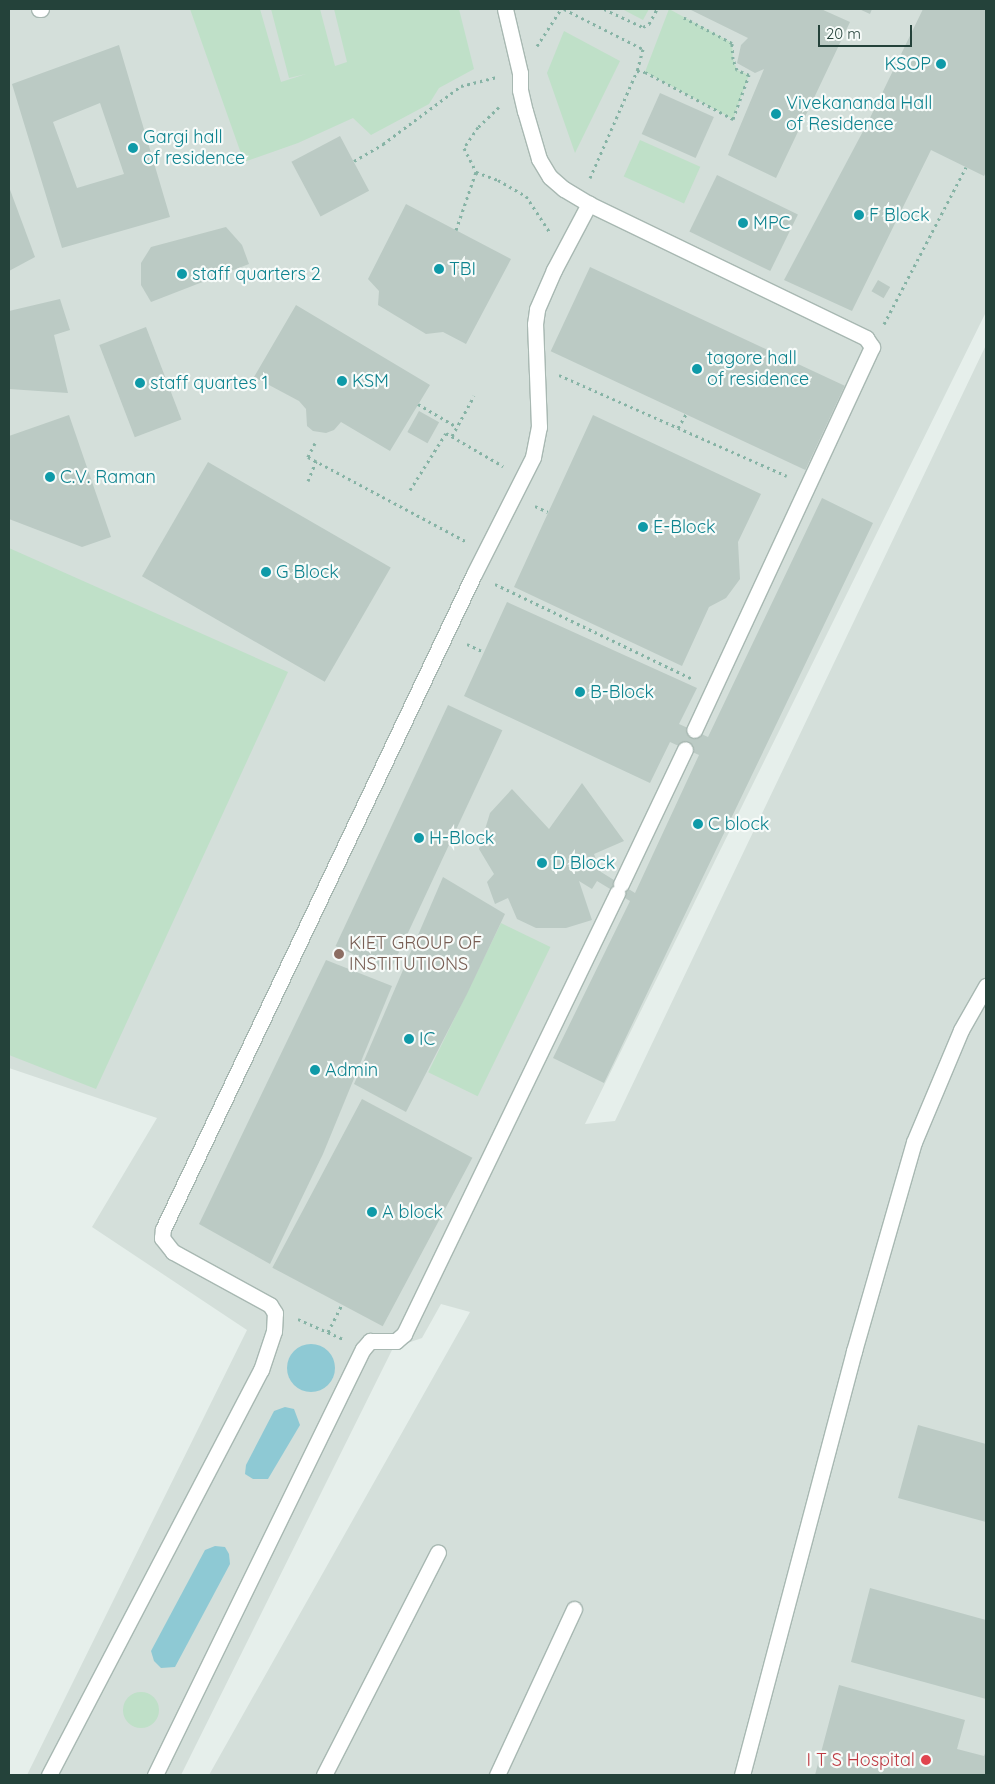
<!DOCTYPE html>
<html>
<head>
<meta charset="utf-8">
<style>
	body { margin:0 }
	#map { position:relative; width:995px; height:1784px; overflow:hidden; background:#e6efeb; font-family:Quicksand,sans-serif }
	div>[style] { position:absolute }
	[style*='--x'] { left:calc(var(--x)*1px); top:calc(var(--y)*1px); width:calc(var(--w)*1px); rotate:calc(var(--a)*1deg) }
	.built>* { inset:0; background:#d4dfda }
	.green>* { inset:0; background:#bfe0c8; transform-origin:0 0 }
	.round { border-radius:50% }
	.water>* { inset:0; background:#8ec9d4 }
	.building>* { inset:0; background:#bbcac4; transform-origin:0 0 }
	.path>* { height:3px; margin-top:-1.5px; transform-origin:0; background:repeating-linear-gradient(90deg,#86b3a5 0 2.5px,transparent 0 6.5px) }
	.roads { filter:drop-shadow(1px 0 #a8b8b2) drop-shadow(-1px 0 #a8b8b2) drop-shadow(0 1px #a8b8b2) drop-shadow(0 -1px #a8b8b2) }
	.lane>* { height:15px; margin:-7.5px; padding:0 7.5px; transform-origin:7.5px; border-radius:7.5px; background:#fff }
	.dots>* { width:14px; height:14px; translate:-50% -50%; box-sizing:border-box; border:2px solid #f7fbf9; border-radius:50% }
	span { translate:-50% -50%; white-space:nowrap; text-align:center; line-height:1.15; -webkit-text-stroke:4.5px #f7fbf9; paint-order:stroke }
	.culture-label { font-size:18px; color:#0d838f }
	.right { translate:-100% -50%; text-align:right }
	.left { translate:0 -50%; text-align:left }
	.education-label { font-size:18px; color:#785e54 }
	.health-label { font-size:18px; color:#be3a42 }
	.frame { position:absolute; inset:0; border:10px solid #24423a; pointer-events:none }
	.scale { position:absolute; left:818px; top:25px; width:94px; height:22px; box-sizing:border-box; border:2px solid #24423a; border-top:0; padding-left:6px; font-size:15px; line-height:18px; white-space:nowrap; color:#24423a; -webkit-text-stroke:4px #f7fbf9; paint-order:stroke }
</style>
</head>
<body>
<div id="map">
	<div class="built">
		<i style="clip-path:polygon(9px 9px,986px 9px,986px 312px,585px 1124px,615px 1121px,986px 345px,986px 1775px,209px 1775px,470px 1312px,441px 1304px,422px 1338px,393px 1348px,181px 1775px,27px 1775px,247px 1330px,92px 1227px,157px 1118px,9px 1068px)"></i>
	</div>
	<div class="green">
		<i style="clip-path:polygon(190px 9px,260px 9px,281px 82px,306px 74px,289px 78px,271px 9px,320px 9px,335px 66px,347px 62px,334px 9px,459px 9px,474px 69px,439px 88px,429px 104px,371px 135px,353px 118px,298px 143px,244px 162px)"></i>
		<i style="clip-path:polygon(622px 9px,649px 9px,643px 20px)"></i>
		<i style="clip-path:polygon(669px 9px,732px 43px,733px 59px,737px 70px,749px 75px,733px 119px,645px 72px)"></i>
		<i style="clip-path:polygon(564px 31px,620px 61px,575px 153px,547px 73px)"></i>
		<i style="left:640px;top:140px;width:66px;height:40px;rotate:24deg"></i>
		<i style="clip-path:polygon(9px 548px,288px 672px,96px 1089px,9px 1055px)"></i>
		<i style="left:501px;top:923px;width:55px;height:166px;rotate:26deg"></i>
		<i class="round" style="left:123px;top:1692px;width:36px;height:36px"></i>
	</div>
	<div class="water">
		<i class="round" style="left:287px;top:1344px;width:48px;height:48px"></i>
		<i style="clip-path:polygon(285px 1407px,294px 1409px,300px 1425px,268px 1479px,253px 1479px,245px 1474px,246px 1465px,274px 1411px)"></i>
		<i style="clip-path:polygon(215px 1546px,225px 1547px,229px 1554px,230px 1564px,175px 1667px,161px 1668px,154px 1661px,151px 1651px,205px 1550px)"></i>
	</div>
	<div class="building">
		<i style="clip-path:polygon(689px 9px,821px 9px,850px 22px,776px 178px,728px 155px,764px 69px,755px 73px,737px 63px,741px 45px,748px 38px)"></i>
		<i style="clip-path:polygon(859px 9px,872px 9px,870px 14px)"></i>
		<i style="clip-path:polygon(923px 9px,986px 9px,986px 172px,984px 176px,931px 150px,852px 311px,784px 280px,869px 120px)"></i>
		<i style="clip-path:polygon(evenodd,119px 45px,170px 217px,62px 248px,12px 84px,119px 45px,100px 103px,124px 174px,77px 188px,53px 122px,100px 103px)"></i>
		<i style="left:660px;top:93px;width:59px;height:45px;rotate:24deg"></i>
		<i style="left:340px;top:136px;width:62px;height:55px;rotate:62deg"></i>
		<i style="left:717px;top:175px;width:90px;height:63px;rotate:26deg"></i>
		<i style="clip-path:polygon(9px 187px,35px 257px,9px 271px)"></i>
		<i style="clip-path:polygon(406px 204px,511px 259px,466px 344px,443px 332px,426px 334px,378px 305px,379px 291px,368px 279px)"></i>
		<i style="clip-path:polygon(226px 227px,242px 245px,249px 264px,151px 302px,141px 285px,141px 263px,151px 247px)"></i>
		<i style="left:590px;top:267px;width:281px;height:93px;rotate:25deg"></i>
		<i style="left:878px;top:280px;width:14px;height:13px;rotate:30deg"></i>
		<i style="clip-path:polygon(60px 299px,70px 330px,54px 335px,68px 393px,9px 389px,9px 311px)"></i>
		<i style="clip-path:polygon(296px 305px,430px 385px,390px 451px,341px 422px,334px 430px,326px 433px,313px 431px,307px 426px,306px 409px,299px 401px,254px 377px)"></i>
		<i style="left:146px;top:327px;width:99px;height:50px;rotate:69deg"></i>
		<i style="left:419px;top:411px;width:23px;height:24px;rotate:29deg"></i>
		<i style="clip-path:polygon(69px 415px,111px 537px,82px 547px,9px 519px,9px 436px)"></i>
		<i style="clip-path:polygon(593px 415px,761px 494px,738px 542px,740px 579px,726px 598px,709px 607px,682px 666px,514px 587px)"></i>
		<i style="left:208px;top:462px;width:211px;height:132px;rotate:30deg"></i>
		<i style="clip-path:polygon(822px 498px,873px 523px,604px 1083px,553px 1058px,630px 901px,597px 881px,592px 889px,579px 881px,592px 920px,566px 928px,536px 928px,517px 919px,508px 898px,495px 904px,487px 882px,494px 874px,479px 849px,490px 813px,512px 789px,549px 829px,582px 783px,624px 841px,594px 854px,601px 872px,635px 893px,699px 755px,670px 742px,650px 783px,464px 696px,507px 602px,697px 688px,679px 724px,708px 737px)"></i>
		<i style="left:448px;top:705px;width:60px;height:266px;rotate:25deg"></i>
		<i style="clip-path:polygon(443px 877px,505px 914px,467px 994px,406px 1112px,354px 1084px)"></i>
		<i style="clip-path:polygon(326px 960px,392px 986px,323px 1154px,270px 1264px,199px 1224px)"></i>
		<i style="left:362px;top:1099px;width:125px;height:191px;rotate:28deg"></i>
		<i style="clip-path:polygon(918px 1425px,986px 1444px,986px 1522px,898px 1498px)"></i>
		<i style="clip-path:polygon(870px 1588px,986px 1620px,986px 1699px,851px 1662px)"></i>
		<i style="clip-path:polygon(839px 1685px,965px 1720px,957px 1749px,984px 1756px,986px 1751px,986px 1775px,815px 1775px)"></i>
	</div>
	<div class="path">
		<i style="--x:564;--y:9;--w:89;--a:26.9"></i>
		<i style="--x:643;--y:49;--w:23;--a:105"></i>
		<i style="--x:604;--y:9;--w:43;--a:24.8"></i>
		<i style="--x:643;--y:27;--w:7;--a:-27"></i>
		<i style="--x:649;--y:24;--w:17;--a:-62"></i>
		<i style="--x:537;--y:46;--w:44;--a:-57"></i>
		<i style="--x:499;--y:107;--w:29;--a:136"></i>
		<i style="--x:478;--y:127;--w:25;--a:124"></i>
		<i style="--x:464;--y:148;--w:27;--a:63"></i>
		<i style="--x:476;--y:172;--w:23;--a:20"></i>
		<i style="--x:498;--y:180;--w:32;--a:30"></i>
		<i style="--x:526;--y:196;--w:42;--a:56.7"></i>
		<i style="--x:354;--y:161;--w:34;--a:-30"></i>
		<i style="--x:383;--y:144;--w:97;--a:-36.6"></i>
		<i style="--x:461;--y:86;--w:36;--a:-14"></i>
		<i style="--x:590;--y:178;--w:117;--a:-66.3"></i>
		<i style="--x:637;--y:71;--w:8;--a:7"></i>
		<i style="--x:645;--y:72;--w:100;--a:28.1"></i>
		<i style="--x:733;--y:119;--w:47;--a:-70"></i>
		<i style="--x:749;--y:75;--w:13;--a:-157"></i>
		<i style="--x:737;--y:70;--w:12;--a:-110"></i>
		<i style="--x:733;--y:59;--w:16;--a:-94"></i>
		<i style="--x:732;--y:43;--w:58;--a:-152.1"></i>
		<i style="--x:456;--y:230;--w:61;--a:-71"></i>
		<i style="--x:884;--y:324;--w:177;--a:-62.4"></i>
		<i style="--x:559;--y:375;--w:249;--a:23.9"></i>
		<i style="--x:418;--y:404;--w:45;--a:30.5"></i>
		<i style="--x:678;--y:428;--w:16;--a:-60"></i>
		<i style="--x:452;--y:436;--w:46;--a:-61.2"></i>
		<i style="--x:315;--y:443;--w:16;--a:117"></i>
		<i style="--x:308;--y:457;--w:178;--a:28.1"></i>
		<i style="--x:308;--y:481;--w:22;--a:-68"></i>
		<i style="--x:410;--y:490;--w:67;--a:-57.7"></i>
		<i style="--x:446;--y:433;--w:66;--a:30.1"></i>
		<i style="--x:535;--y:506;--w:14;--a:25"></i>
		<i style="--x:495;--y:584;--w:219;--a:25.7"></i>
		<i style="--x:467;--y:644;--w:19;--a:25"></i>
		<i style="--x:298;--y:1319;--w:49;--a:24"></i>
		<i style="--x:328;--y:1332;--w:30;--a:-63"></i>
	</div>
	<div class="roads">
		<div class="lane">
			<i style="--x:39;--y:9;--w:2;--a:0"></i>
			<i style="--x:505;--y:9;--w:66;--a:76.8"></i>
			<i style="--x:520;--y:73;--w:17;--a:90"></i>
			<i style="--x:520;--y:90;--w:22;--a:77"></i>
			<i style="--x:525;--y:111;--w:50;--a:73.7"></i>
			<i style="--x:539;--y:159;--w:21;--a:59"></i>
			<i style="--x:550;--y:177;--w:18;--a:41"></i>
			<i style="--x:564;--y:189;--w:29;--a:31"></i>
			<i style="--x:589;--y:204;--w:308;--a:25.8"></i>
			<i style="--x:866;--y:338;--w:11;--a:56"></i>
			<i style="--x:872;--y:347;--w:422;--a:114.9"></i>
			<i style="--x:621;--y:884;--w:149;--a:-64.6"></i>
			<i style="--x:49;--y:1775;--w:457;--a:-62.4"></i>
			<i style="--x:261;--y:1370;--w:41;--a:-71.6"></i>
			<i style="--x:274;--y:1331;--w:18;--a:-87"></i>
			<i style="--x:275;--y:1313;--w:9;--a:-122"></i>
			<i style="--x:270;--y:1305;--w:111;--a:-151.3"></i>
			<i style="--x:173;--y:1252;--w:18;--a:-128"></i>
			<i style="--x:162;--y:1238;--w:9;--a:-84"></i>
			<i style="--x:163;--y:1229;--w:725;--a:-64.6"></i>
			<i style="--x:474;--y:574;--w:131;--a:-63.2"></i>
			<i style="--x:533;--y:457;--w:31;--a:-79"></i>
			<i style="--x:539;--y:427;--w:103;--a:-92.2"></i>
			<i style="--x:535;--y:324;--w:15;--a:-82"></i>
			<i style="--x:537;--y:309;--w:43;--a:-66.4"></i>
			<i style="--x:554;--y:270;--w:75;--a:-62.1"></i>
			<i style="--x:155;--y:1775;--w:474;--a:-64"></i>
			<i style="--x:363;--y:1349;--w:11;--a:-49"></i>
			<i style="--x:370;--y:1341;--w:26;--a:0"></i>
			<i style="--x:396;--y:1341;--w:11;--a:-41"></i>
			<i style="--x:404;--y:1334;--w:490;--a:-64.2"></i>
			<i style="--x:324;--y:1775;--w:250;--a:-62.9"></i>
			<i style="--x:497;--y:1775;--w:183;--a:-65.1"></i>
			<i style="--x:742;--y:1775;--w:439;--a:-75.2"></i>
			<i style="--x:854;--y:1351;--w:217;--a:-74"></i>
			<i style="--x:914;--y:1142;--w:121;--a:-67.2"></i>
			<i style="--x:961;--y:1030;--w:51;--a:-60.4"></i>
		</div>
	</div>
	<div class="dots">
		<i style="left:941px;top:64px;background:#0f9aa8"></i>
		<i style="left:776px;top:114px;background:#0f9aa8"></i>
		<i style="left:133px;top:148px;background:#0f9aa8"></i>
		<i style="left:859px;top:215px;background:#0f9aa8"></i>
		<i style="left:743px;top:223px;background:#0f9aa8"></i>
		<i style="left:439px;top:269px;background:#0f9aa8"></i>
		<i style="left:182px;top:274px;background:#0f9aa8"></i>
		<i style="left:697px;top:369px;background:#0f9aa8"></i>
		<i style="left:342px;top:381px;background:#0f9aa8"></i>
		<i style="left:140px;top:383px;background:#0f9aa8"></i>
		<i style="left:50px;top:477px;background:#0f9aa8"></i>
		<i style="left:643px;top:527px;background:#0f9aa8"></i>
		<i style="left:266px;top:572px;background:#0f9aa8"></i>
		<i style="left:580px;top:692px;background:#0f9aa8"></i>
		<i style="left:698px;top:824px;background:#0f9aa8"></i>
		<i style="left:419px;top:838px;background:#0f9aa8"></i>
		<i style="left:542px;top:863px;background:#0f9aa8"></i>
		<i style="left:339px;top:954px;background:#8d6e63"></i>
		<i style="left:409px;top:1039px;background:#0f9aa8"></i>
		<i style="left:315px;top:1070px;background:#0f9aa8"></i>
		<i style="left:372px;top:1212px;background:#0f9aa8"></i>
		<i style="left:926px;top:1760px;background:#e0444e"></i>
	</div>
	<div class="culture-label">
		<span class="right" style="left:931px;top:64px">KSOP</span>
		<span class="left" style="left:786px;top:114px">Vivekananda Hall<br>of Residence</span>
		<span class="left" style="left:143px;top:148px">Gargi hall<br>of residence</span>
		<span class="left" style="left:869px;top:215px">F Block</span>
		<span class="left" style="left:753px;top:223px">MPC</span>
		<span class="left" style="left:449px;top:269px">TBI</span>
		<span class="left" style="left:192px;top:274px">staff quarters 2</span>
		<span class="left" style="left:707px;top:369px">tagore hall<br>of residence</span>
		<span class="left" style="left:352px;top:381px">KSM</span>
		<span class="left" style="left:150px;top:383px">staff quartes 1</span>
		<span class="left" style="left:60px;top:477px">C.V. Raman</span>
		<span class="left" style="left:653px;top:527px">E-Block</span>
		<span class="left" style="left:276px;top:572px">G Block</span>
		<span class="left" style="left:590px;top:692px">B-Block</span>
		<span class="left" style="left:708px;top:824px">C block</span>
		<span class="left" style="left:429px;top:838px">H-Block</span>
		<span class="left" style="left:552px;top:863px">D Block</span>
		<span class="left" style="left:419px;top:1039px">IC</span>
		<span class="left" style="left:325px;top:1070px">Admin</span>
		<span class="left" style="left:382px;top:1212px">A block</span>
	</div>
	<div class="education-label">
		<span class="left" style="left:349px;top:954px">KIET GROUP OF<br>INSTITUTIONS</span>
	</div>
	<div class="health-label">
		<span class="right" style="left:915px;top:1760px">I T S Hospital</span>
	</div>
	<div class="frame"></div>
	<div class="scale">20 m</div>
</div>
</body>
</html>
